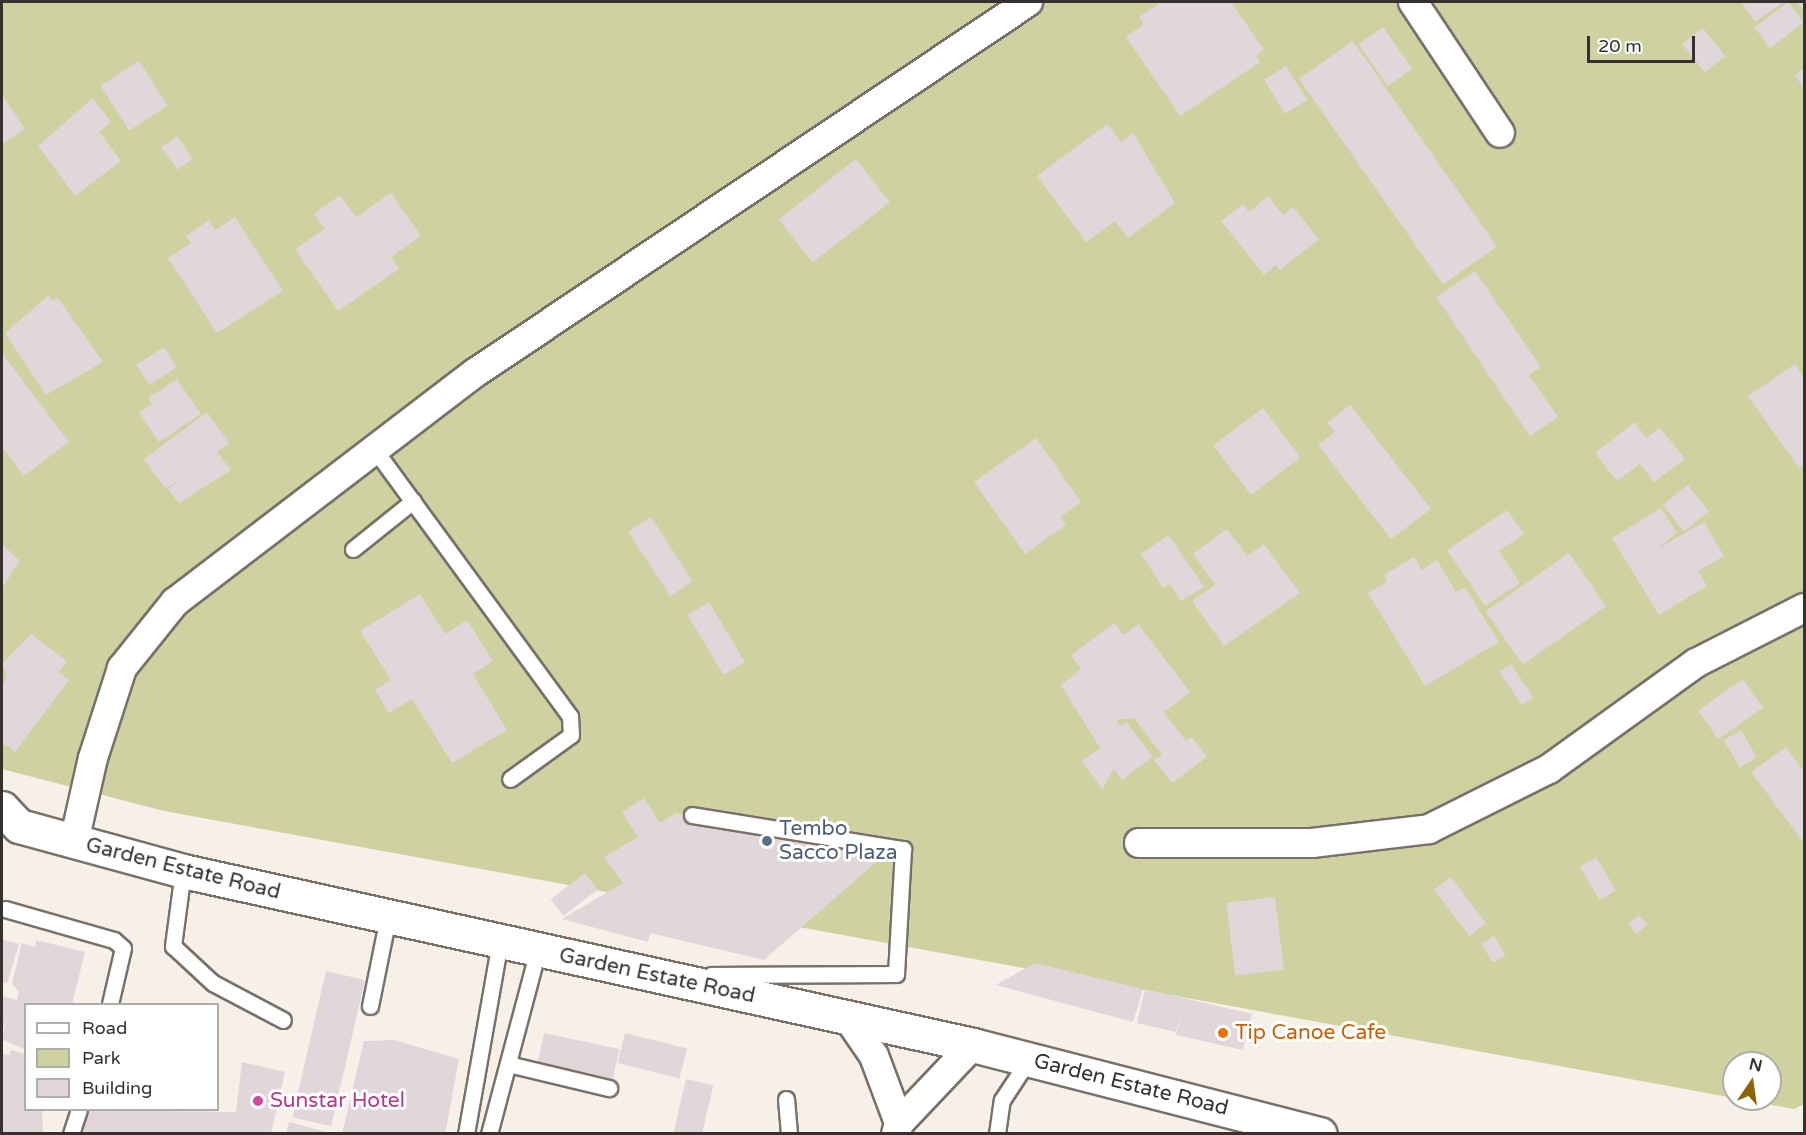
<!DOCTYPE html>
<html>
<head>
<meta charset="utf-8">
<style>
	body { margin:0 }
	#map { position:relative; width:1806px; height:1135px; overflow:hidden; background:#f7f0e8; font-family:"Varela Round",sans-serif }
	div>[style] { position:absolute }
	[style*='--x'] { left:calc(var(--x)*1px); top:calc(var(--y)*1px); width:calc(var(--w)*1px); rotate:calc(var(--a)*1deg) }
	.green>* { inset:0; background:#ced1a0 }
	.building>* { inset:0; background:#e1d6da; transform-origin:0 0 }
	.roads { filter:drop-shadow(2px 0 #78716a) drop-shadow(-2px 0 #78716a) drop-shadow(0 2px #78716a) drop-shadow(0 -2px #78716a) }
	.service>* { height:15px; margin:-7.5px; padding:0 7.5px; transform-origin:7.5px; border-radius:7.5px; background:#fff }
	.minor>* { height:28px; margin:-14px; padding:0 14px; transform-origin:14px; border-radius:14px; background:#fff }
	.tertiary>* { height:33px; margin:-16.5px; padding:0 16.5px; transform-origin:16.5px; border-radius:16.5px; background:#fff }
	.dots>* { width:16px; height:16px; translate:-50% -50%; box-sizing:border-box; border:3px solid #fff; border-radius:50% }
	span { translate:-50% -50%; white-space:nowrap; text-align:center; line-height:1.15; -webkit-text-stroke:6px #fff; paint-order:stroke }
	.service-label { font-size:21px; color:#4e5e75 }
	.left { translate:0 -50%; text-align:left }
	.street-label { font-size:21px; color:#34312e }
	.food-label { font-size:21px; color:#c56008 }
	.hotel-label { font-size:21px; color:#b23c85 }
	.frame { position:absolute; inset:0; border:3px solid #34312e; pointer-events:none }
	.legend { position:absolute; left:24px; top:1003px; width:195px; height:108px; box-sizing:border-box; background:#fff; border:2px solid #aeadab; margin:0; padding:8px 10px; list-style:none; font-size:18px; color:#34312e }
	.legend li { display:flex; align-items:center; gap:12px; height:30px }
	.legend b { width:30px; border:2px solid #aeadab }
	.north { position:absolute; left:1722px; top:1051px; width:60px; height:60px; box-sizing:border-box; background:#fff; border:2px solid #aeadab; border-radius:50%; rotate:13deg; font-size:16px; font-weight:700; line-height:24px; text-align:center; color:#34312e }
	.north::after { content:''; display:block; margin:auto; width:21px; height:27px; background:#8c6405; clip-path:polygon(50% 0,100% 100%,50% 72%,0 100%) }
	.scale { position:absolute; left:1587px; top:36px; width:108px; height:27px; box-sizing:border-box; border:3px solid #34312e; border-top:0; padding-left:8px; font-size:18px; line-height:21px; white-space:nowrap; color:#34312e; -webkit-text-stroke:4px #fff; paint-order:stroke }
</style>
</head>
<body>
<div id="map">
	<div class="green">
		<i style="clip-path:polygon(2px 2px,1804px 2px,1804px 1104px,1794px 1109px,1739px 1099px,1770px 1099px,1770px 1063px,1734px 1063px,1734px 1098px,164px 811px,2px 769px)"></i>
	</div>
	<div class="building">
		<i style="clip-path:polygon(1162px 2px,1231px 2px,1264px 50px,1256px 56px,1260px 62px,1180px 116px,1126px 37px,1144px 24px,1139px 17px)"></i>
		<i style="clip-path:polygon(1741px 2px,1784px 2px,1755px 22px)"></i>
		<i style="left:1788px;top:2px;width:26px;height:42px;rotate:53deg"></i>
		<i style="clip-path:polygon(1797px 2px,1804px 2px,1804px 12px)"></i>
		<i style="left:1383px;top:27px;width:51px;height:30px;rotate:55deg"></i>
		<i style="left:1703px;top:28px;width:36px;height:26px;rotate:52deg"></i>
		<i style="left:1353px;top:41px;width:251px;height:66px;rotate:55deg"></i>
		<i style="left:139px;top:61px;width:53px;height:46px;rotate:57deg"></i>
		<i style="left:1286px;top:66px;width:40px;height:26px;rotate:58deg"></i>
		<i style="clip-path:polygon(1804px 68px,1804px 89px,1795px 75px)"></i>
		<i style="clip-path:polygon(2px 95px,25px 129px,2px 144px)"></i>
		<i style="clip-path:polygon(93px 98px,111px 122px,99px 132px,121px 161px,75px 196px,38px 146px)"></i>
		<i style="clip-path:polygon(1107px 124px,1121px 142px,1133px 133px,1175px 203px,1128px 238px,1115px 221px,1086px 242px,1037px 176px)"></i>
		<i style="left:177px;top:136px;width:28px;height:19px;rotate:55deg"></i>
		<i style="left:856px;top:159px;width:55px;height:98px;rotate:52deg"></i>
		<i style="clip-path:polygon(391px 193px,421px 236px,391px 257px,399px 269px,338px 311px,295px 249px,325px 229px,314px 214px,340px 195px,356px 217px)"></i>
		<i style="clip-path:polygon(1268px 196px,1283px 215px,1293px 207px,1319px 239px,1280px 270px,1276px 265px,1264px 275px,1221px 221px,1243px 204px,1249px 212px)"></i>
		<i style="clip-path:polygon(235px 217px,283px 291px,217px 333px,168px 258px,191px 243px,186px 236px,209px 220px,215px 230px)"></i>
		<i style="clip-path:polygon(1475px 271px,1541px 367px,1529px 375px,1558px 417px,1530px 436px,1436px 297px)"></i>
		<i style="clip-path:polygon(49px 295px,52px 301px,58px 298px,103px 362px,46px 395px,5px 333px)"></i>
		<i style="left:164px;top:347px;width:24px;height:33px;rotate:57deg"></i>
		<i style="clip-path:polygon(2px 353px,69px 442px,24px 476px,2px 447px)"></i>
		<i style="clip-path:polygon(1795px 364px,1804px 378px,1804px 464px,1799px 468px,1748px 396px)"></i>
		<i style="clip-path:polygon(177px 379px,201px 414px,159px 442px,139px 413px,152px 404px,148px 398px)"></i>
		<i style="clip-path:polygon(1350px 405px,1431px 509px,1391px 539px,1318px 445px,1335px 432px,1327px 423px)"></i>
		<i style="left:1263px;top:408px;width:62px;height:62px;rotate:53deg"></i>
		<i style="clip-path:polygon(207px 412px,229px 443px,217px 452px,231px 470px,179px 503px,168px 489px,188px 473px,166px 489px,144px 459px)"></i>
		<i style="clip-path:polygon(1635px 422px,1646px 438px,1660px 428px,1685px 459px,1654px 482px,1640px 464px,1617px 481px,1595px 453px)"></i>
		<i style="clip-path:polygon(1036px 438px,1081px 502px,1060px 517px,1066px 525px,1025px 554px,974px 482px)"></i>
		<i style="left:1688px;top:485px;width:34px;height:32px;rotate:52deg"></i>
		<i style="clip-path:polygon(1661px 508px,1677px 533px,1657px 549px,1704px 522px,1724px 556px,1698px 571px,1707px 586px,1659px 615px,1612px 538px)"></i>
		<i style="clip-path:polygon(1507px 510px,1524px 534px,1499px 551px,1520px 583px,1485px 606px,1447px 550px)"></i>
		<i style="left:651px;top:517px;width:77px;height:27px;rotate:57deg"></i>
		<i style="clip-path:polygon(1227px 529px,1247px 556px,1264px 544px,1300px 593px,1224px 646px,1192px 601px,1215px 585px,1193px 554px)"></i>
		<i style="clip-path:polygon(1169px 535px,1204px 587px,1181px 601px,1170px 584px,1163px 588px,1141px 554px)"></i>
		<i style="clip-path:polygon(2px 544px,20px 561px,2px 588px)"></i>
		<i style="left:1569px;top:553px;width:65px;height:102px;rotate:55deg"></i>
		<i style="clip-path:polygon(1414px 557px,1422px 570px,1437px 560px,1456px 592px,1465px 587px,1499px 642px,1425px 686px,1368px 593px,1387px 582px,1384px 575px)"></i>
		<i style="clip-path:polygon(420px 594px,445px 634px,467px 620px,493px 661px,473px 674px,507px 730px,452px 763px,412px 699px,389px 713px,375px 690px,391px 680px,360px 631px)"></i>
		<i style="left:709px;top:602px;width:70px;height:25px;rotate:59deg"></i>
		<i style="clip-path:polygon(1114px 623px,1124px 635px,1138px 624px,1190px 692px,1164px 712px,1186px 741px,1192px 737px,1207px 757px,1172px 783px,1154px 760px,1162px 755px,1134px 718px,1116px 720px,1121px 726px,1126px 722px,1153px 757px,1122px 780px,1114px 769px,1102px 789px,1082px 761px,1100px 748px,1061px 685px,1081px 669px,1071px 655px)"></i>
		<i style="clip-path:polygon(31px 634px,67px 661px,59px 672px,69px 680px,15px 752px,2px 742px,2px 685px,7px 677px,2px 664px)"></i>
		<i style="left:1511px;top:664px;width:40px;height:14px;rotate:56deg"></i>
		<i style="left:1743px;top:679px;width:35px;height:55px;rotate:55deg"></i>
		<i style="left:1741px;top:730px;width:32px;height:20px;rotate:60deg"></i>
		<i style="clip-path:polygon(1786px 747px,1804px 771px,1804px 843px,1751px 772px)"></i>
		<i style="clip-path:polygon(644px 798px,660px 823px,676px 813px,880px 859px,764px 960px,650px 933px,648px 942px,562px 919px,623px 883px,604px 857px,638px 837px,622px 812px)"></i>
		<i style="left:1596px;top:857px;width:39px;height:19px;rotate:59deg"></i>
		<i style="left:585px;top:873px;width:21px;height:43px;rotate:53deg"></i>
		<i style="left:1451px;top:877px;width:58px;height:21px;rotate:53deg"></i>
		<i style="left:1275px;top:897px;width:73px;height:49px;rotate:83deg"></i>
		<i style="left:1639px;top:915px;width:13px;height:14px;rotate:51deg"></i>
		<i style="clip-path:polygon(2px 934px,4px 940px,19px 944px,7px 983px,2px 982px)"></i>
		<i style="left:1494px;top:936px;width:22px;height:15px;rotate:58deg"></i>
		<i style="clip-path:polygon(36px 940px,85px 952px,72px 1004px,26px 1004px,26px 1050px,2px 1039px,8px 1014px,2px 1034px,2px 996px,17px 1000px,19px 992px,12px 984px,22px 943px,35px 947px)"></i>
		<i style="clip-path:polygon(1035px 963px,1143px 989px,1133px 1022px,996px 985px)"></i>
		<i style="left:326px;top:971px;width:40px;height:150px;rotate:13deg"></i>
		<i style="clip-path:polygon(1145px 989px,1252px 1014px,1243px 1050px,1176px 1035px,1182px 1009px,1176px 1032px,1137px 1023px)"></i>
		<i style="left:544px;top:1033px;width:77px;height:31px;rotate:12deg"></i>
		<i style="left:625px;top:1033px;width:64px;height:31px;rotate:14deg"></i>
		<i style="clip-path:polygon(394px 1040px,459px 1059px,445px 1134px,342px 1134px,364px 1041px)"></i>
		<i style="clip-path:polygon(11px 1050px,26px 1054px,26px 1110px,42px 1110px,43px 1134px,2px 1134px,2px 1054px,9px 1055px)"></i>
		<i style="clip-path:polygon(242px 1062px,285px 1072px,271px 1134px,83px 1134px,89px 1110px,236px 1112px)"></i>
		<i style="left:686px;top:1079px;width:28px;height:57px;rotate:13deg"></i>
		<i style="clip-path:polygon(289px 1122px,331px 1133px,331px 1134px,286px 1134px)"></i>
	</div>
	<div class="roads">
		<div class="service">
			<i style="--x:375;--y:450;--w:330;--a:53.8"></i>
			<i style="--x:570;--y:716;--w:19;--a:87"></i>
			<i style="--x:571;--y:735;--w:75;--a:144.2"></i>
			<i style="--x:353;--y:549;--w:77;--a:-38.7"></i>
			<i style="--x:692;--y:815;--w:214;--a:9.2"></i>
			<i style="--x:903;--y:849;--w:125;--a:93.2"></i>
			<i style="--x:896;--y:974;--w:185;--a:179.7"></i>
			<i style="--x:183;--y:871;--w:76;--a:97.6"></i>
			<i style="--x:173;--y:946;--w:54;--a:42.8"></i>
			<i style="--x:213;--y:983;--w:79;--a:27.9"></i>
			<i style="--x:5;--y:909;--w:113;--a:15.9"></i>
			<i style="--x:114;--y:940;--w:12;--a:42"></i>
			<i style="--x:123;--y:948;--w:57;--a:103.1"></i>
			<i style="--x:370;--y:1006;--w:91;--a:-78.6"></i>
			<i style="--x:508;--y:1064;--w:104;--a:13.4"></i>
			<i style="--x:786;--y:1099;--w:35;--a:85"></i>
			<i style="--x:71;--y:1134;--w:25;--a:-72"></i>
			<i style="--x:466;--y:1134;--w:195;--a:-80"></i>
			<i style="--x:489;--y:1134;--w:190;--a:-75.1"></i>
			<i style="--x:997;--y:1134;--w:34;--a:-82"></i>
			<i style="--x:1002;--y:1100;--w:49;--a:-56.6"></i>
		</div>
		<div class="minor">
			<i style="--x:1413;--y:2;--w:157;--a:56.4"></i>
			<i style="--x:74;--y:842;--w:86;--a:-77.3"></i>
			<i style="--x:93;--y:758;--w:95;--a:-72.1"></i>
			<i style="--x:122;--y:668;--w:85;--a:-51.2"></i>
			<i style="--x:175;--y:602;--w:377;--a:-37.4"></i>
			<i style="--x:475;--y:373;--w:666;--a:-33.86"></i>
			<i style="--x:1139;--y:843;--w:173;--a:0"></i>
			<i style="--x:1312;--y:843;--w:118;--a:-6.8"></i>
			<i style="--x:1429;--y:829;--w:134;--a:-26.6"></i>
			<i style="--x:1549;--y:769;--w:181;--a:-35.8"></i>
			<i style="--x:1696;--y:663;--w:121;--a:-27"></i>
			<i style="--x:848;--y:1018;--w:46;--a:55.6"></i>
			<i style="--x:874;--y:1056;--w:72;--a:69.5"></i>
			<i style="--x:896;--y:1134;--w:11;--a:-75"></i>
			<i style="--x:899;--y:1123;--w:108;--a:-46.5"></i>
		</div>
		<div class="tertiary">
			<i style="--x:2;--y:808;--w:25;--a:47"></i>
			<i style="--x:19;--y:826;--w:170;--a:15.3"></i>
			<i style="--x:183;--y:871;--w:809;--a:12.42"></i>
			<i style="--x:973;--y:1045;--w:358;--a:14.4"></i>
		</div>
	</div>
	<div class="dots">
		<i style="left:767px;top:841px;background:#5c6f8a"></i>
		<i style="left:1223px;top:1033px;background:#e8710a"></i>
		<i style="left:258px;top:1101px;background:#d1479c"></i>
	</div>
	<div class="service-label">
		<span class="left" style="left:779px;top:841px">Tembo<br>Sacco Plaza</span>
	</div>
	<div class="street-label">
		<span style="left:183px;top:869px;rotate:14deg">Garden Estate Road</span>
		<span style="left:657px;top:976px;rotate:12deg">Garden Estate Road</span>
		<span style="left:1131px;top:1085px;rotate:14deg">Garden Estate Road</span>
	</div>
	<div class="food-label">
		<span class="left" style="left:1235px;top:1033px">Tip Canoe Cafe</span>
	</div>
	<div class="hotel-label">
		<span class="left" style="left:270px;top:1101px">Sunstar Hotel</span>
	</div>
	<div class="frame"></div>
	<ul class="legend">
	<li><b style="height:8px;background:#fff"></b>Road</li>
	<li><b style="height:16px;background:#ced1a0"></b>Park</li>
	<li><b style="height:16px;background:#e1d6da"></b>Building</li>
	</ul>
	<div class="north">N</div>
	<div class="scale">20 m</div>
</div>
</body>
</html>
